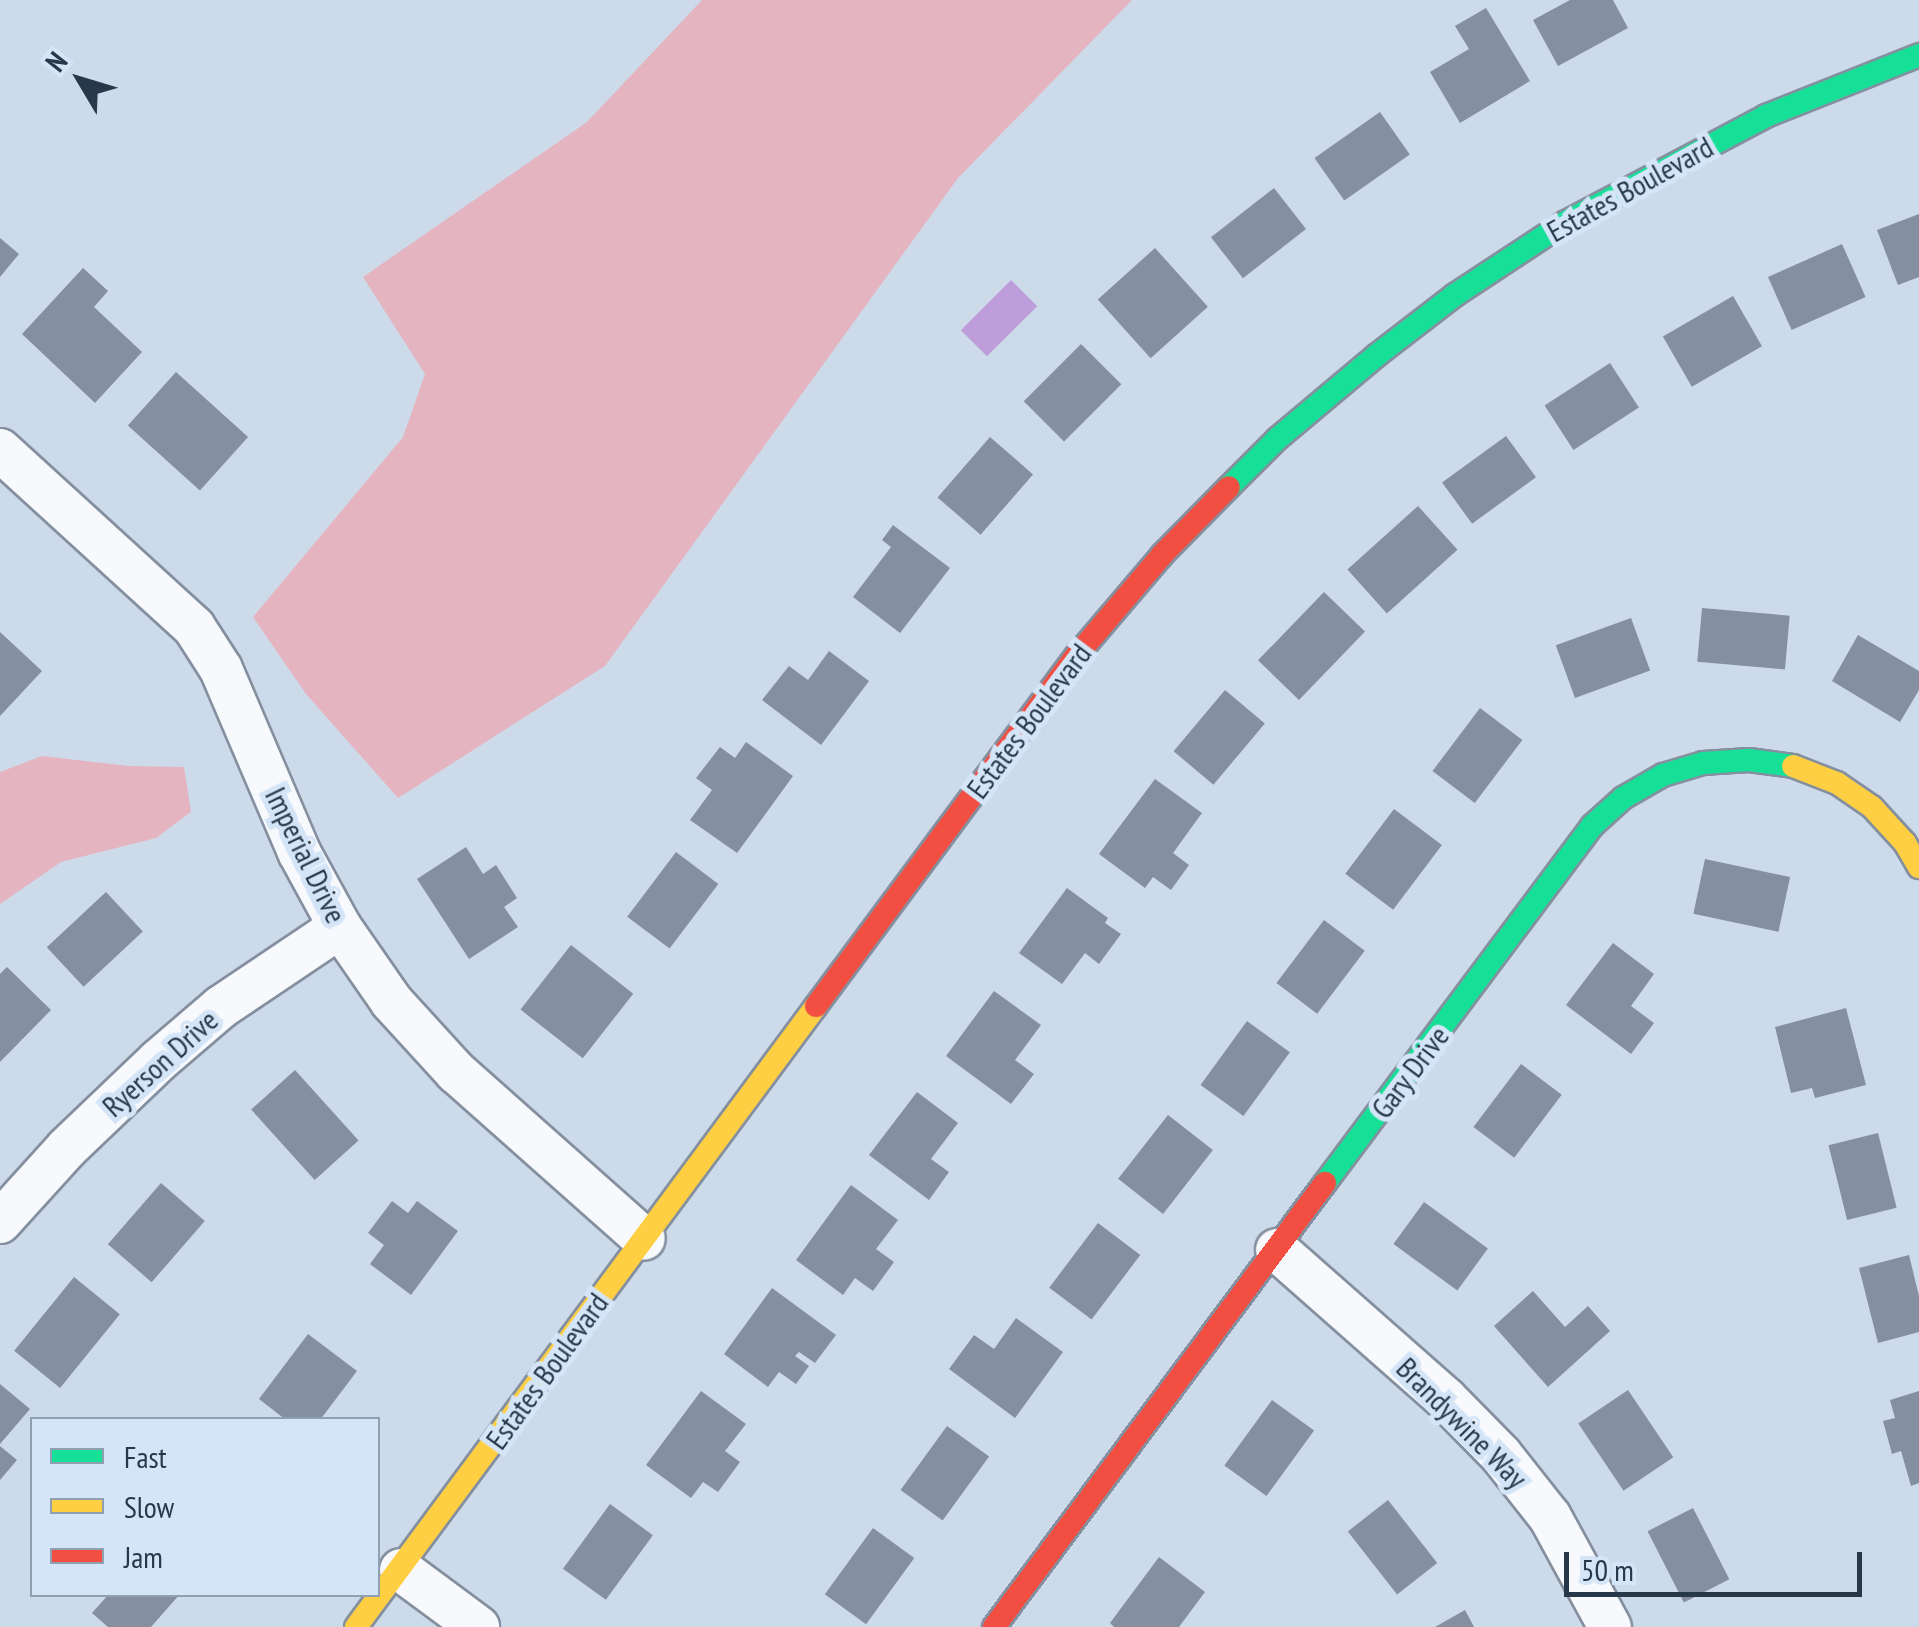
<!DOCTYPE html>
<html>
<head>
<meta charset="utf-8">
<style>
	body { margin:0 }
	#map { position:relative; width:1919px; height:1627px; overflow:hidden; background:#cddae9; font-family:"PT Sans Narrow",sans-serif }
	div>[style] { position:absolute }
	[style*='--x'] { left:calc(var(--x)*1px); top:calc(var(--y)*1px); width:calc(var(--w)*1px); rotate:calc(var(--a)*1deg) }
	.green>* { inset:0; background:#e4b4c0 }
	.water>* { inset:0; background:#be9eda; transform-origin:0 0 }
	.building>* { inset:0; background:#84909f; transform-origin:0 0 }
	.roads { filter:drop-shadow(2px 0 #84909f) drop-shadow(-2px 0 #84909f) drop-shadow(0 2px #84909f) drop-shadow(0 -2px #84909f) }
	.street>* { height:42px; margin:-21px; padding:0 21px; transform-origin:21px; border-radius:21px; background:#f8f9fc }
	.fast>* { height:22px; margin:-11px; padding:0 11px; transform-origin:11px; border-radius:11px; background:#16e098 }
	.slow>* { height:22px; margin:-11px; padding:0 11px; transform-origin:11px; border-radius:11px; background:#ffcf43 }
	.jam>* { height:22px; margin:-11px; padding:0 11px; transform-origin:11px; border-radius:11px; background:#f24e42 }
	span { translate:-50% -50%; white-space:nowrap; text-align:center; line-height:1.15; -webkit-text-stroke:10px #d5e5f8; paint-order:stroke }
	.street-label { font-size:30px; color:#28384b }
	.legend { position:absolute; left:30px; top:1417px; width:350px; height:180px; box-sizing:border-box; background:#d5e5f8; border:2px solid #90a0b3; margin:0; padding:12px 18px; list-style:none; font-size:30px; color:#28384b }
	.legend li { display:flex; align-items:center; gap:20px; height:50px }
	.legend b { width:50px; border:2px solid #90a0b3 }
	.north { position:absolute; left:30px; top:30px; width:100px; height:100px; -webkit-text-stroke:8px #d5e5f8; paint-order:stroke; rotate:308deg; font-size:28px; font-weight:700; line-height:40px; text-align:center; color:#28384b }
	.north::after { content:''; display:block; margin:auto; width:35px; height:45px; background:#28384b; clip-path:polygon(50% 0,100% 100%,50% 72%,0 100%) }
	.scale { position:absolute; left:1564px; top:1552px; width:298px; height:45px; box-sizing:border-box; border:5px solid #28384b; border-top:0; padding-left:12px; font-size:30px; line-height:35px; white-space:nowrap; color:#28384b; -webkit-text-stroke:8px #d5e5f8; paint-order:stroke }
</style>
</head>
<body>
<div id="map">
	<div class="green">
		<i style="clip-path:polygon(702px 0,1132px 0,958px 178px,605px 666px,398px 798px,306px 694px,253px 617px,403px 437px,425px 374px,363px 277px,587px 122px)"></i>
		<i style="clip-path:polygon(42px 756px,128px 766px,184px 767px,191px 812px,156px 838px,61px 862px,0 904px,0 772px)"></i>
	</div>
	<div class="water">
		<i style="left:1011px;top:280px;width:37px;height:71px;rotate:45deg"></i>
	</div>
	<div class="building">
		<i style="clip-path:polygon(1570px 0,1613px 0,1628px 28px,1558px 66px,1533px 20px)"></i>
		<i style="clip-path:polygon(1486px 8px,1530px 81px,1460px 123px,1430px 72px,1469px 49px,1455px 26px)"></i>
		<i style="left:1380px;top:112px;width:52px;height:80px;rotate:55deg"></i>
		<i style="left:1274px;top:188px;width:52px;height:80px;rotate:52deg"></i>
		<i style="clip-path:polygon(1919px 214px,1919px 277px,1898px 285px,1877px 230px)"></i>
		<i style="clip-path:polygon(0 238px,19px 254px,0 277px)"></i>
		<i style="left:1842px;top:244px;width:58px;height:81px;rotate:66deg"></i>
		<i style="left:1155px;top:248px;width:79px;height:77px;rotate:48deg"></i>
		<i style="clip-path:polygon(83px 268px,108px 291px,94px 307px,142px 352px,95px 403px,22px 334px)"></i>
		<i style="left:1733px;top:296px;width:58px;height:81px;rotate:60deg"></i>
		<i style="left:1081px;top:344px;width:57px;height:81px;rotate:45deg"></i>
		<i style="left:1610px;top:363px;width:53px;height:78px;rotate:57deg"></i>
		<i style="left:176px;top:372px;width:97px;height:72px;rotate:42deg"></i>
		<i style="left:1506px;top:436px;width:51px;height:79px;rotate:54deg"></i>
		<i style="left:990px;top:437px;width:57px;height:80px;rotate:41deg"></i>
		<i style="left:1418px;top:506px;width:59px;height:95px;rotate:48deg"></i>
		<i style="clip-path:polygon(893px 525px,950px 568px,900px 633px,853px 597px,891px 547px,882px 540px)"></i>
		<i style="left:1324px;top:592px;width:57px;height:95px;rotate:44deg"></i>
		<i style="left:1702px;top:608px;width:88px;height:54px;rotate:5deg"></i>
		<i style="left:1631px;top:618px;width:56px;height:80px;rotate:70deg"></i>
		<i style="clip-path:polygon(0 632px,42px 671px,0 716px)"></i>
		<i style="clip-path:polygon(1858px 635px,1919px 671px,1919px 690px,1900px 722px,1832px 681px)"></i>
		<i style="clip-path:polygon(829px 651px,869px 681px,821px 745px,762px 700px,789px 666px,808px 680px)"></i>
		<i style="left:1225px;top:690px;width:52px;height:80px;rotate:40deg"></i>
		<i style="left:1480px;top:708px;width:53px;height:79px;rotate:37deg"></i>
		<i style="clip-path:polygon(746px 742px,793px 776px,737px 853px,690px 820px,712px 790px,696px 778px,720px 747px,735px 758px)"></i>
		<i style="clip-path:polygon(1155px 779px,1202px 813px,1173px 853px,1189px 865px,1171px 890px,1153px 877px,1145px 888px,1099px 854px)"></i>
		<i style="left:1394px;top:809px;width:60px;height:81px;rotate:37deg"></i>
		<i style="clip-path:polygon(466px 847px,483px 874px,496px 865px,517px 898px,504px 907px,518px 927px,469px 959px,417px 879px)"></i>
		<i style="left:676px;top:852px;width:53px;height:81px;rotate:37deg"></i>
		<i style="left:1705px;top:859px;width:87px;height:56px;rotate:12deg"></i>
		<i style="clip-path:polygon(1067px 888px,1108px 918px,1105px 923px,1121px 934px,1099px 964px,1085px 953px,1062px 984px,1019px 953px)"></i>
		<i style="left:106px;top:892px;width:54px;height:81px;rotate:47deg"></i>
		<i style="left:1324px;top:920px;width:51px;height:79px;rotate:37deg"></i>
		<i style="clip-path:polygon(1613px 943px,1654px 974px,1631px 1006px,1654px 1023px,1631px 1054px,1566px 1005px)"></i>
		<i style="left:571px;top:945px;width:79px;height:82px;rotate:38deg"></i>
		<i style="clip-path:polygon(7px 967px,51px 1010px,0 1062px,0 974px)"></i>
		<i style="clip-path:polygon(994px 991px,1041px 1025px,1015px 1060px,1034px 1074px,1011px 1104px,946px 1056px)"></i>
		<i style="clip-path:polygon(1846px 1008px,1866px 1085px,1815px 1098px,1812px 1088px,1791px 1093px,1775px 1027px)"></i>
		<i style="left:1247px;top:1021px;width:53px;height:79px;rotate:36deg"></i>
		<i style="left:1521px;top:1064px;width:51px;height:79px;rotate:37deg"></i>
		<i style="left:295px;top:1070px;width:95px;height:59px;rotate:48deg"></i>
		<i style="clip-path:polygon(917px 1092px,958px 1123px,931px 1159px,949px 1172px,929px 1200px,869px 1155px)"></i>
		<i style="left:1168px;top:1115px;width:57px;height:81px;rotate:38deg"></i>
		<i style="left:1878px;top:1133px;width:77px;height:51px;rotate:76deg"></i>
		<i style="left:161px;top:1183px;width:58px;height:81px;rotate:41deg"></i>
		<i style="clip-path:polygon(851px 1185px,898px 1220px,876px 1249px,894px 1262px,873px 1291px,855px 1278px,843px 1295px,796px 1260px)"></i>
		<i style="clip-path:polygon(392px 1201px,408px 1213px,417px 1201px,458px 1231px,411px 1295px,370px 1264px,384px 1245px,368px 1233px)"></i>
		<i style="left:1424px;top:1202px;width:79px;height:52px;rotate:36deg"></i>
		<i style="left:1098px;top:1223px;width:53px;height:81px;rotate:37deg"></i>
		<i style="clip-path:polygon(1909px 1255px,1919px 1296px,1919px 1332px,1878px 1343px,1859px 1268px)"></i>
		<i style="left:74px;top:1277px;width:59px;height:95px;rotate:39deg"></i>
		<i style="clip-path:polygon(772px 1288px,836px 1335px,815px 1363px,799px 1352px,795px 1356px,809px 1366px,796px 1384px,779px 1372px,768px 1387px,724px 1354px)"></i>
		<i style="clip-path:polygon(1533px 1291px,1565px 1327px,1588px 1306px,1610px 1331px,1548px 1387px,1494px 1326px)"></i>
		<i style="clip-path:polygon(1016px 1318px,1063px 1352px,1015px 1418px,949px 1369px,974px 1335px,994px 1349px)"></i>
		<i style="clip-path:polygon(308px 1334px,357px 1371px,320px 1420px,286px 1420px,259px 1399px)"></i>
		<i style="clip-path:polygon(0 1384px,30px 1409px,0 1444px)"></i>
		<i style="left:1628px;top:1390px;width:81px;height:60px;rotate:56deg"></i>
		<i style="clip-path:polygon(701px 1391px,746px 1424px,725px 1451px,740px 1462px,718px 1492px,703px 1482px,691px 1498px,646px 1465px)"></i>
		<i style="clip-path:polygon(1919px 1391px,1919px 1483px,1911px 1486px,1901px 1451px,1892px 1454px,1883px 1421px,1895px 1418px,1890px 1400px)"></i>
		<i style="left:1272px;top:1400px;width:52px;height:81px;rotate:36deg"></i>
		<i style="left:947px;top:1426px;width:52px;height:79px;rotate:36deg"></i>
		<i style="clip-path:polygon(0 1446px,17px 1460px,0 1480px)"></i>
		<i style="left:1388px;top:1500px;width:80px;height:51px;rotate:52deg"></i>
		<i style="left:610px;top:1504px;width:53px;height:80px;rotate:36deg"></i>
		<i style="left:1693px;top:1508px;width:80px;height:51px;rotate:63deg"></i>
		<i style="left:873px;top:1528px;width:51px;height:82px;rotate:36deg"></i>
		<i style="clip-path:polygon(1159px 1557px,1205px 1592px,1179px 1627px,1114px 1627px,1110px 1623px)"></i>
		<i style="clip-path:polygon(109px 1594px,180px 1594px,151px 1627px,108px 1627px,92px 1613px)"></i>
		<i style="clip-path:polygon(1465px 1610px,1474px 1627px,1435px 1627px)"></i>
	</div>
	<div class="roads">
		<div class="street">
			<i style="--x:0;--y:450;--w:263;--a:42.4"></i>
			<i style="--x:194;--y:627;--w:50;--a:57.3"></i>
			<i style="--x:221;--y:669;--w:199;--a:66.9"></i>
			<i style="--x:299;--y:852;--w:85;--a:61.3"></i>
			<i style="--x:340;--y:927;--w:91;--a:55.3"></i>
			<i style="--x:392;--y:1002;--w:95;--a:47.6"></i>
			<i style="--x:456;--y:1072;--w:251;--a:41.6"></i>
			<i style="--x:0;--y:1222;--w:100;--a:-47.8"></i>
			<i style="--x:67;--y:1148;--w:126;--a:-43.7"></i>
			<i style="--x:158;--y:1061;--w:83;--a:-40.6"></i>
			<i style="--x:221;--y:1007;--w:143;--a:-33.9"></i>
			<i style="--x:1277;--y:1250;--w:224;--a:41.4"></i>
			<i style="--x:1445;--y:1398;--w:80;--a:45.5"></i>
			<i style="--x:1501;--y:1455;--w:79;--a:51.7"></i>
			<i style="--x:1550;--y:1517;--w:125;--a:61.4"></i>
			<i style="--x:401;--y:1570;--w:96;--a:36.5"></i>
		</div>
		<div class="fast">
			<i style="--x:1229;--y:487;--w:68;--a:-45"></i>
			<i style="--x:1277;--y:439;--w:131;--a:-40"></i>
			<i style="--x:1377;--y:355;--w:98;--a:-37.6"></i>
			<i style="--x:1455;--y:295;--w:131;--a:-33.4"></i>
			<i style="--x:1564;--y:223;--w:229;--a:-27.9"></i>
			<i style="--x:1766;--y:116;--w:165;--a:-21.7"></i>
			<i style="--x:1325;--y:1183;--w:446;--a:-53.2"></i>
			<i style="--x:1592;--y:826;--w:42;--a:-42.1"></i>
			<i style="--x:1623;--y:798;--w:46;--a:-29.9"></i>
			<i style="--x:1663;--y:775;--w:42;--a:-16.7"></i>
			<i style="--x:1703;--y:763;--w:46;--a:-3.7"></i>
			<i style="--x:1749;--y:760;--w:44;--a:7.8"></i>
		</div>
		<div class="slow">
			<i style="--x:1793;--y:766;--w:47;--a:21.1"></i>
			<i style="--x:1837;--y:783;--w:42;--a:34.4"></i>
			<i style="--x:1872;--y:807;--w:49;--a:47.5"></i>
			<i style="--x:1905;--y:843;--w:28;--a:60"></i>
			<i style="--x:356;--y:1627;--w:773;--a:-53.47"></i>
		</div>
		<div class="jam">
			<i style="--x:816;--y:1006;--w:437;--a:-53.4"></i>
			<i style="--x:1077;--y:655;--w:131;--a:-49.6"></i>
			<i style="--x:1162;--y:555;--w:95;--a:-45.4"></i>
			<i style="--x:994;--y:1627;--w:554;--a:-53.3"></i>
		</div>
	</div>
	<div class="street-label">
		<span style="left:1630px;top:189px;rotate:-29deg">Estates Boulevard</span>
		<span style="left:1029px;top:721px;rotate:-53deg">Estates Boulevard</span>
		<span style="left:306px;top:855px;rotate:64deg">Imperial Drive</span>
		<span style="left:160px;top:1063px;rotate:-42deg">Ryerson Drive</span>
		<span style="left:1410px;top:1072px;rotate:-53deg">Gary Drive</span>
		<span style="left:547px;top:1371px;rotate:-54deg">Estates Boulevard</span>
		<span style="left:1462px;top:1423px;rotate:45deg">Brandywine Way</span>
	</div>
	<ul class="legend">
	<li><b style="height:12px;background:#16e098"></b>Fast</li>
	<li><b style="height:12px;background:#ffcf43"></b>Slow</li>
	<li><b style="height:12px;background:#f24e42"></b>Jam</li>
	</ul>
	<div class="north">N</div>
	<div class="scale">50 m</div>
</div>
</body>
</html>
